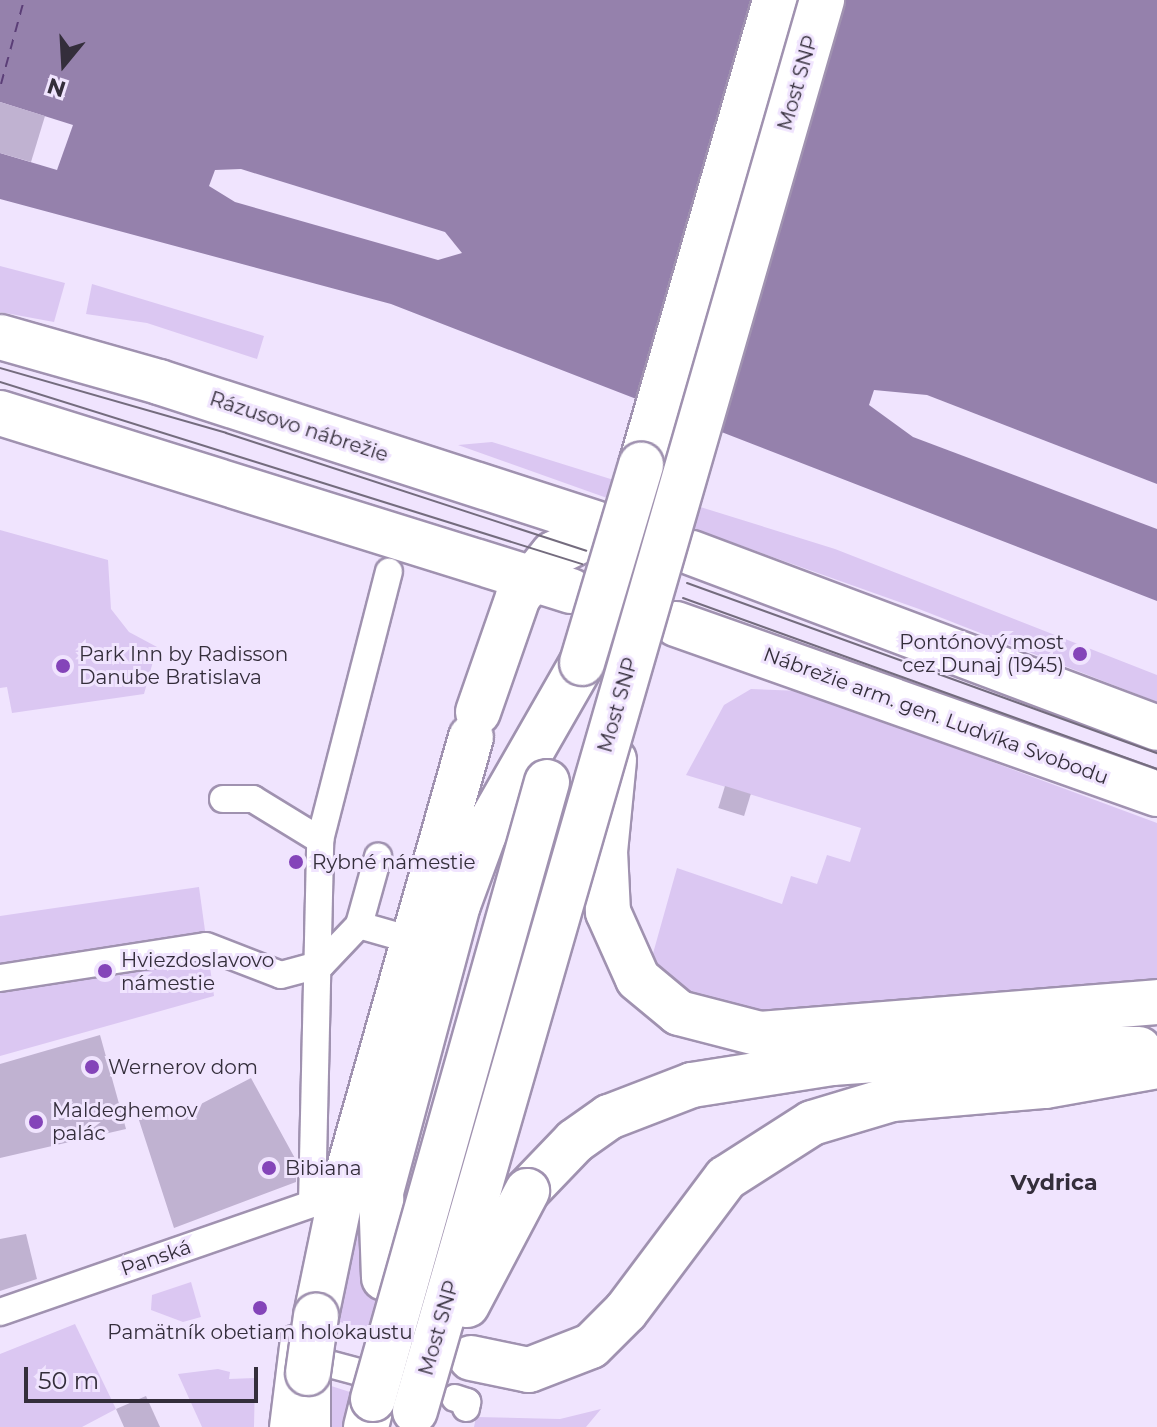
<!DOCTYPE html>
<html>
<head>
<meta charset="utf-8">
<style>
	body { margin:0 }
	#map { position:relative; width:1157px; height:1427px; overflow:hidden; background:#f0e4fe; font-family:Montserrat,sans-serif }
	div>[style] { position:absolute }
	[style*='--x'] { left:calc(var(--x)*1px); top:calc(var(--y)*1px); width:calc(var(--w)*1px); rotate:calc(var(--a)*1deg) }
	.green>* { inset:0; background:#dbc7f2 }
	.water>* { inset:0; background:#9581ac }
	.pier>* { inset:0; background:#f0e4fe }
	.ferry>* { height:2px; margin-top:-1px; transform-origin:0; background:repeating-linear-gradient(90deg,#5b3e77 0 10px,transparent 0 18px) }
	.building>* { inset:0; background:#c0b2d1; transform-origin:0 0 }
	.roads { filter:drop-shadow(2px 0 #a092b0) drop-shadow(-2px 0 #a092b0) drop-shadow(0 2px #a092b0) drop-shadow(0 -2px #a092b0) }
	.pedestrian>* { height:26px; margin:-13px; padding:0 13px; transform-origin:13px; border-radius:13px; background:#fff }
	.secondary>* { height:44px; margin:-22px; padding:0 22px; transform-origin:22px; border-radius:22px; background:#fff }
	.tram>* { height:2px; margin:-1px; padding:0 1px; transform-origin:1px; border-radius:1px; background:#746c7e }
	.bridges { filter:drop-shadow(2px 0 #a092b0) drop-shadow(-2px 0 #a092b0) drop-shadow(0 2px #a092b0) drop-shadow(0 -2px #a092b0) }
	.secondary-bridge>* { height:44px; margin:-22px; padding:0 22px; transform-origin:22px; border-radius:22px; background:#fff }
	.dots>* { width:22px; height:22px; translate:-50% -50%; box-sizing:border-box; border:4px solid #f0e4fe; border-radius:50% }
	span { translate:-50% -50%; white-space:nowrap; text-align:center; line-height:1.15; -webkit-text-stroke:6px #f0e4fe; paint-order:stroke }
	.street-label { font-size:20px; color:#342e3b }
	.poi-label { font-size:20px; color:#342e3b }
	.right { translate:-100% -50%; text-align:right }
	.left { translate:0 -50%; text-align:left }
	.neighbourhood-label { font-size:22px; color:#342e3b; font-weight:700 }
	.north { position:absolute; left:24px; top:24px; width:80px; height:80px; -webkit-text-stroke:6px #f0e4fe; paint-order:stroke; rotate:198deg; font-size:22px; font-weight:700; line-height:32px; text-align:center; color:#342e3b }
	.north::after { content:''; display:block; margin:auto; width:28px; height:36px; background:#342e3b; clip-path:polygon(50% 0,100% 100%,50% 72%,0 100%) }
	.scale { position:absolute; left:24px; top:1367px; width:234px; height:36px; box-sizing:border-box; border:4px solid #342e3b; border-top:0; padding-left:10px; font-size:24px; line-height:28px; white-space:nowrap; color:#342e3b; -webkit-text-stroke:6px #f0e4fe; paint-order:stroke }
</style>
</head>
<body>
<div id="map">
	<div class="green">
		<i style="clip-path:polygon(0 266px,65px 283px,54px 322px,0 312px)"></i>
		<i style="clip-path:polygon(92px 284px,264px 336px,257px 359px,147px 323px,86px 314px)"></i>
		<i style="clip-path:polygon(492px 442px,835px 549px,1157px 675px,1157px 702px,919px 609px,458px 445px)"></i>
		<i style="clip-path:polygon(0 530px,108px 560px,111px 609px,129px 632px,157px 647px,144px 694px,12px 713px,7px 687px,0 688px)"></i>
		<i style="clip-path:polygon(751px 689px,801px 691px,1157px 823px,1157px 988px,781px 1021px,689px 997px,652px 957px,677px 868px,782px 904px,791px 876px,817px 884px,827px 855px,850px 862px,861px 828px,686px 775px,724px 705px)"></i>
		<i style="clip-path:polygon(199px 887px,214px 996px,0 1056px,0 916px)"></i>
		<i style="clip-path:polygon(362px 1190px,364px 1271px,392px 1336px,336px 1321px)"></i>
		<i style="clip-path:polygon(191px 1282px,201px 1317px,183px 1322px,151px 1310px,152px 1295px)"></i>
		<i style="clip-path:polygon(75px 1324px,116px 1409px,82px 1427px,0 1427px,0 1354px)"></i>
		<i style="clip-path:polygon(218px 1369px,230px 1372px,229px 1379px,255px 1378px,254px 1427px,202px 1427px,178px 1374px)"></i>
		<i style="clip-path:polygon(325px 1384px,353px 1393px,343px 1427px,322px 1427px)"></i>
		<i style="clip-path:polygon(601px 1409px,586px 1427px,474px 1427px,476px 1417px,560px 1419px)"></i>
	</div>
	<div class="water">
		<i style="clip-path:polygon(0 0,1157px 0,1157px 601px,391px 304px,0 199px)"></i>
	</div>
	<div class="pier">
		<i style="clip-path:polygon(0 102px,73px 125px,57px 170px,0 153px)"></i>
		<i style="clip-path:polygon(241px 169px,445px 232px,462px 253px,438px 260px,235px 202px,209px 186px,215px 170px)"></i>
		<i style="clip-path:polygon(874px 390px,927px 395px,1157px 484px,1157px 529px,913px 437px,869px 405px)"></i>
	</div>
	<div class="ferry">
		<i style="--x:1;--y:84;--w:87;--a:-74.7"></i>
	</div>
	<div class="building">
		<i style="clip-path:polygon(0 102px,45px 116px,31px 162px,0 153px)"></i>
		<i style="left:725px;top:786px;width:27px;height:23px;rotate:17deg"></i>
		<i style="clip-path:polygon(100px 1035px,126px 1129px,0 1158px,0 1064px)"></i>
		<i style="clip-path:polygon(251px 1078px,297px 1162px,296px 1182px,174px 1228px,136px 1111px,165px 1105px,170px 1120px)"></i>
		<i style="clip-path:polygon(26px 1234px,37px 1279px,0 1291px,0 1239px)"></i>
		<i style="clip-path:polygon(146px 1396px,160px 1427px,124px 1427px,116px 1409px)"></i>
	</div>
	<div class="roads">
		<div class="pedestrian">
			<i style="--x:223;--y:799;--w:30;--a:0"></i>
			<i style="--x:253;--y:799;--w:79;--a:31.5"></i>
			<i style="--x:359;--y:925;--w:37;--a:16"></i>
			<i style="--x:0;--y:978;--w:208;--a:-8.8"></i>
			<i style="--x:206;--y:946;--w:80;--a:21.1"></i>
			<i style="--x:281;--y:975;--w:42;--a:-15"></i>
			<i style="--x:322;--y:964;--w:54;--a:-46.5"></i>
			<i style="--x:359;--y:925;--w:71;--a:-74.4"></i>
			<i style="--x:312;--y:1204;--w:364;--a:-88.7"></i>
			<i style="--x:320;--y:840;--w:277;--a:-75.6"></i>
			<i style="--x:0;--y:1312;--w:330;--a:-19.1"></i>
			<i style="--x:329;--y:1364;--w:31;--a:15"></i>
			<i style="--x:455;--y:1398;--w:13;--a:18"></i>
			<i style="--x:467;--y:1402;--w:6;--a:99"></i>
			<i style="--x:283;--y:1427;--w:89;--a:-82.9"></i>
		</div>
		<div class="secondary">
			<i style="--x:0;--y:337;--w:165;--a:15.8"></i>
			<i style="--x:159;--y:382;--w:459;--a:17.9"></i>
			<i style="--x:0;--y:413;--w:598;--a:17.31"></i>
			<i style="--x:641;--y:465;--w:484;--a:-73.9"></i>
			<i style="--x:692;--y:553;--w:497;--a:20.6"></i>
			<i style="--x:676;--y:624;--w:510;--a:19.46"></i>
			<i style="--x:478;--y:712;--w:122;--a:-70.8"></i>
			<i style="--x:518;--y:597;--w:55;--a:-50.9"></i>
			<i style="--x:553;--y:554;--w:43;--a:-26"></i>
			<i style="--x:614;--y:760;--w:91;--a:95.6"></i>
			<i style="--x:605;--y:851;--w:61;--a:87.2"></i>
			<i style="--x:608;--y:912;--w:73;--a:65.9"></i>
			<i style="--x:638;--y:979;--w:53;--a:39.7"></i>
			<i style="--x:679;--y:1013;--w:84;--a:14.5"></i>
			<i style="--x:760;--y:1034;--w:398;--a:-4.6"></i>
			<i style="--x:527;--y:1191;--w:69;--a:-46.2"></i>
			<i style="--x:575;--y:1141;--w:42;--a:-35.2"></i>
			<i style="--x:609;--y:1117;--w:89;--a:-21.1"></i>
			<i style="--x:692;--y:1085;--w:142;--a:-8.9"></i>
			<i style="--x:832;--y:1063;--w:214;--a:-4"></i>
			<i style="--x:1045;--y:1048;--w:94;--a:0.6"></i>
			<i style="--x:384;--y:1278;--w:86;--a:-92"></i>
			<i style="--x:381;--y:1192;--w:297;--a:-75"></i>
			<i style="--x:458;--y:905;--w:76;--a:-69.9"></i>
			<i style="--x:484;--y:834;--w:197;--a:-60.2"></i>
			<i style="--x:316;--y:1316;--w:118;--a:-78.3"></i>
			<i style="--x:340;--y:1200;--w:481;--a:-74.2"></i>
			<i style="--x:471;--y:1358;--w:59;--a:11.7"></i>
			<i style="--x:529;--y:1370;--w:66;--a:-21.2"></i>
			<i style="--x:591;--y:1346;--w:49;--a:-45"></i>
			<i style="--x:626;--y:1311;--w:166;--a:-53.1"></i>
			<i style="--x:726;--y:1178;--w:102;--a:-32.6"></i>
			<i style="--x:812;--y:1123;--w:84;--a:-16.7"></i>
			<i style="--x:892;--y:1099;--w:154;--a:-4.9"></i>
			<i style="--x:1045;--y:1086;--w:114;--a:-10.1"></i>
			<i style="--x:308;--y:1427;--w:54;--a:-90"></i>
			<i style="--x:366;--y:1427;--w:29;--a:-76"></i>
		</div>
	</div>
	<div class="tram">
		<i style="--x:0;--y:368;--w:235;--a:16"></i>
		<i style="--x:226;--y:433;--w:379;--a:18.1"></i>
		<i style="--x:0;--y:382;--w:610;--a:17.37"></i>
		<i style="--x:687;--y:583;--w:500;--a:19.9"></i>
		<i style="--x:683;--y:598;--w:504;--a:19.84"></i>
	</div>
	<div class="bridges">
		<div class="secondary-bridge">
			<i style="--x:582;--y:663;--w:207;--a:-73.4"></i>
			<i style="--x:467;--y:1305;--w:129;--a:-62.2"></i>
			<i style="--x:308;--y:1373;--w:58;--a:-82"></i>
			<i style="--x:373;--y:1399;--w:641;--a:-74.25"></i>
			<i style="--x:415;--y:1411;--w:1469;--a:-73.91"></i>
		</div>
	</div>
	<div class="dots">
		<i style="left:1080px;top:654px;background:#8444b9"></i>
		<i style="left:63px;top:666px;background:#8444b9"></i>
		<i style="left:296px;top:862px;background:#8444b9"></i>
		<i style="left:105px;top:971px;background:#8444b9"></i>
		<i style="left:92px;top:1067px;background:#8444b9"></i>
		<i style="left:36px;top:1122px;background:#8444b9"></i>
		<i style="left:269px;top:1168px;background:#8444b9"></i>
		<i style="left:260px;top:1308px;background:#8444b9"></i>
	</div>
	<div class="street-label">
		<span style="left:798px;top:83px;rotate:-74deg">Most SNP</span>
		<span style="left:299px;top:427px;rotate:18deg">Rázusovo nábrežie</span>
		<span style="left:618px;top:705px;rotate:-74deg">Most SNP</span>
		<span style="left:936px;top:716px;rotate:20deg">Nábrežie arm. gen. Ludvíka Svobodu</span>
		<span style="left:156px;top:1258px;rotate:-19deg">Panská</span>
		<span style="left:439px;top:1328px;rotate:-74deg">Most SNP</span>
	</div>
	<div class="poi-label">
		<span class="right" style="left:1064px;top:654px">Pontónový most<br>cez Dunaj (1945)</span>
		<span class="left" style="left:79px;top:666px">Park Inn by Radisson<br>Danube Bratislava</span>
		<span class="left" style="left:312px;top:862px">Rybné námestie</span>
		<span class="left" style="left:121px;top:972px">Hviezdoslavovo<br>námestie</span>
		<span class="left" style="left:108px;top:1067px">Wernerov dom</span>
		<span class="left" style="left:52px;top:1122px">Maldeghemov<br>palác</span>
		<span class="left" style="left:285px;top:1168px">Bibiana</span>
		<span style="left:260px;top:1332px">Pamätník obetiam holokaustu</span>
	</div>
	<div class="neighbourhood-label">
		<span style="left:1054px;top:1183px">Vydrica</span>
	</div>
	<div class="north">N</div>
	<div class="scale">50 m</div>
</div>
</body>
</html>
